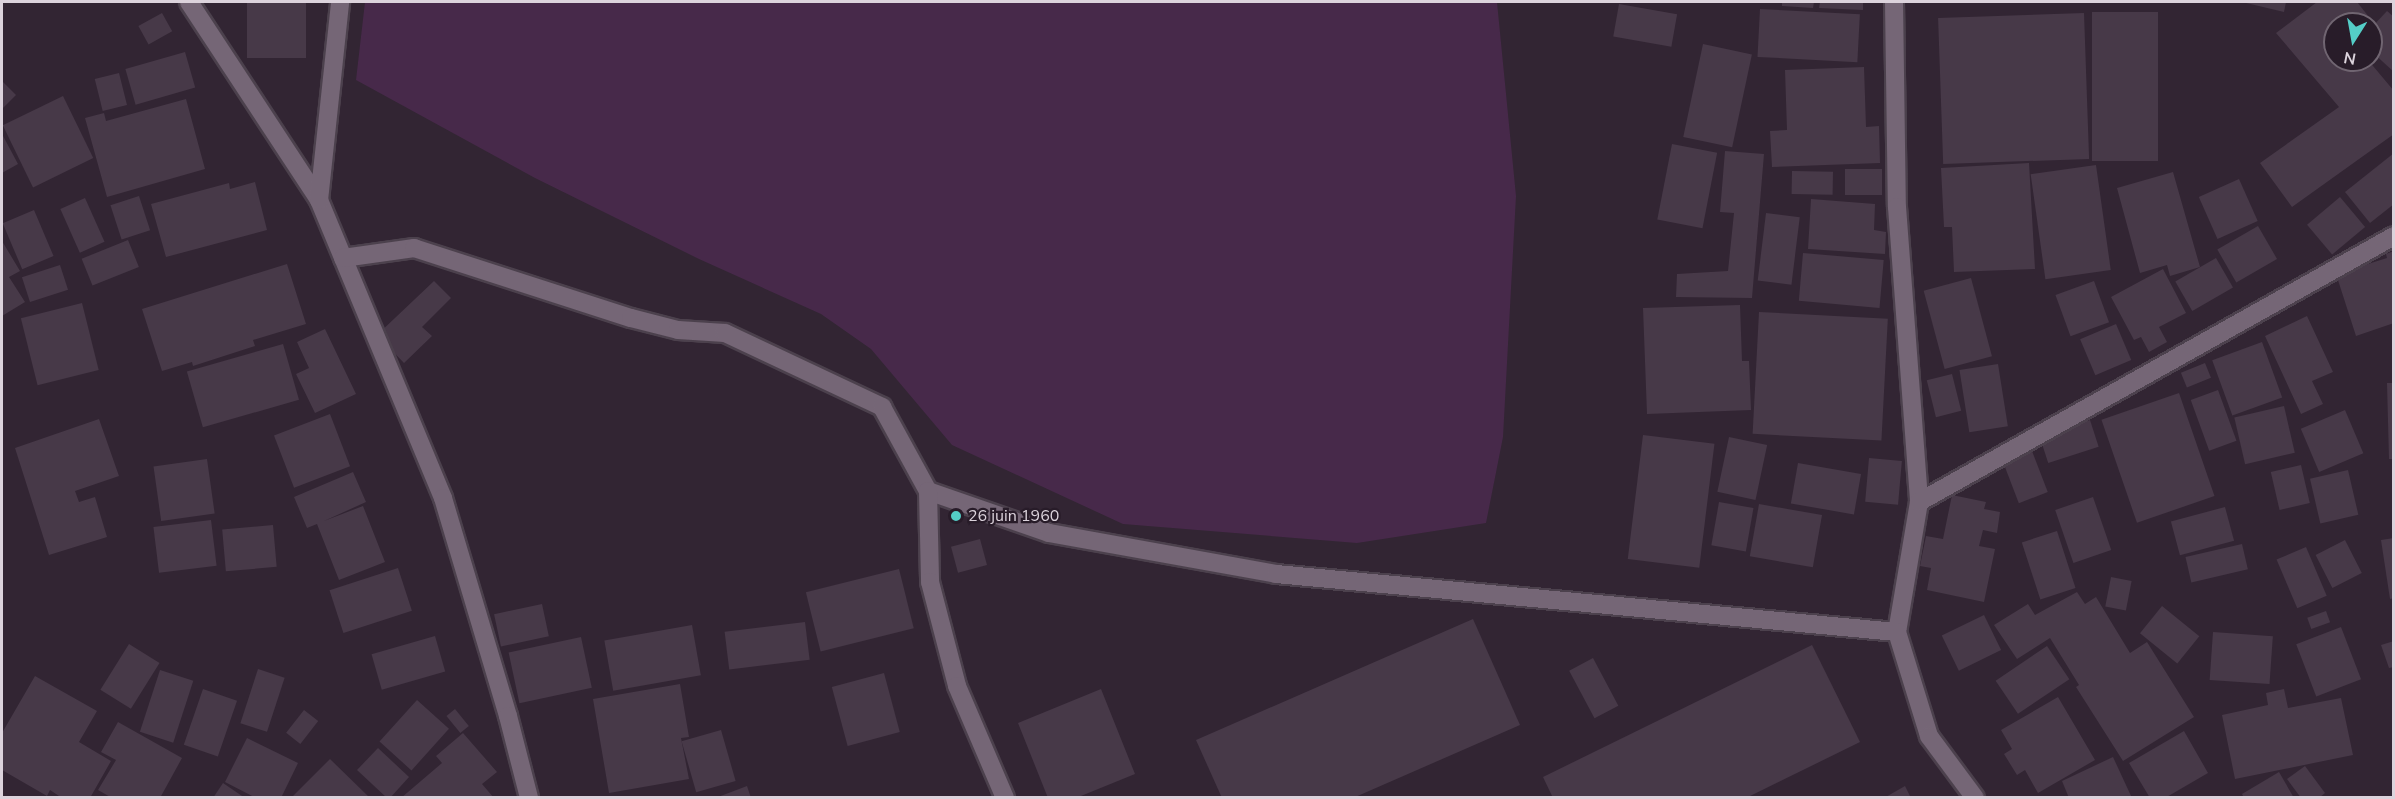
<!DOCTYPE html>
<html>
<head>
<meta charset="utf-8">
<style>
	body { margin:0 }
	#map { position:relative; width:2395px; height:799px; overflow:hidden; background:#322533; font-family:"Nunito Sans",sans-serif }
	div>[style] { position:absolute }
	[style*='--x'] { left:calc(var(--x)*1px); top:calc(var(--y)*1px); width:calc(var(--w)*1px); rotate:calc(var(--a)*1deg) }
	.green>* { inset:0; background:#47294a }
	.building>* { inset:0; background:#473948; transform-origin:0 0 }
	.roads { filter:drop-shadow(2px 0 #4c414d) drop-shadow(-2px 0 #4c414d) drop-shadow(0 2px #4c414d) drop-shadow(0 -2px #4c414d) }
	.street>* { height:18px; margin:-9px; padding:0 9px; transform-origin:9px; border-radius:9px; background:#756676 }
	.dots>* { width:16px; height:16px; translate:-50% -50%; box-sizing:border-box; border:3px solid #281c29; border-radius:50% }
	span { translate:-50% -50%; white-space:nowrap; text-align:center; line-height:1.15; -webkit-text-stroke:4.5px #281c29; paint-order:stroke }
	.poi-label { font-size:16px; color:#dcd3dc }
	.left { translate:0 -50%; text-align:left }
	.frame { position:absolute; inset:0; border:3px solid #dcd3dc; pointer-events:none }
	.north { position:absolute; left:2323px; top:12px; width:60px; height:60px; box-sizing:border-box; background:#281c29; border:2px solid #706571; border-radius:50%; rotate:191deg; font-size:16px; font-weight:700; line-height:24px; text-align:center; color:#dcd3dc }
	.north::after { content:''; display:block; margin:auto; width:21px; height:27px; background:#54cdc7; clip-path:polygon(50% 0,100% 100%,50% 72%,0 100%) }
</style>
</head>
<body>
<div id="map">
	<div class="green">
		<i style="clip-path:polygon(365px 2px,1497px 2px,1516px 196px,1503px 437px,1486px 523px,1357px 543px,1123px 524px,952px 445px,871px 349px,821px 314px,699px 259px,535px 178px,356px 80px)"></i>
	</div>
	<div class="building">
		<i style="left:247px;top:2px;width:59px;height:56px"></i>
		<i style="clip-path:polygon(1782px 2px,1814px 2px,1813px 8px,1782px 6px)"></i>
		<i style="clip-path:polygon(1820px 2px,1863px 2px,1863px 10px,1819px 8px)"></i>
		<i style="clip-path:polygon(2242px 2px,2286px 2px,2284px 12px)"></i>
		<i style="clip-path:polygon(2317px 2px,2357px 2px,2369px 17px,2361px 24px,2335px 24px,2335px 60px,2368px 60px,2394px 91px,2394px 134px,2292px 207px,2260px 163px,2339px 107px,2276px 33px)"></i>
		<i style="left:1619px;top:4px;width:59px;height:33px;rotate:10deg"></i>
		<i style="left:1760px;top:9px;width:100px;height:48px;rotate:3deg"></i>
		<i style="clip-path:polygon(2387px 11px,2394px 17px,2394px 72px,2371px 51px,2371px 28px)"></i>
		<i style="left:2092px;top:12px;width:66px;height:149px"></i>
		<i style="left:162px;top:13px;width:21px;height:27px;rotate:61deg"></i>
		<i style="left:2084px;top:13px;width:146px;height:146px;rotate:88deg"></i>
		<i style="left:1703px;top:44px;width:50px;height:95px;rotate:12deg"></i>
		<i style="left:185px;top:52px;width:37px;height:62px;rotate:74deg"></i>
		<i style="clip-path:polygon(1864px 67px,1866px 127px,1879px 126px,1880px 163px,1772px 167px,1770px 131px,1787px 130px,1785px 70px)"></i>
		<i style="left:119px;top:73px;width:33px;height:25px;rotate:76deg"></i>
		<i style="clip-path:polygon(2px 81px,16px 95px,2px 109px)"></i>
		<i style="left:63px;top:96px;width:69px;height:67px;rotate:64deg"></i>
		<i style="clip-path:polygon(186px 99px,205px 169px,107px 197px,85px 118px,104px 113px,106px 121px)"></i>
		<i style="clip-path:polygon(2px 134px,18px 164px,2px 173px)"></i>
		<i style="left:1672px;top:144px;width:46px;height:77px;rotate:11deg"></i>
		<i style="clip-path:polygon(1725px 151px,1764px 154px,1752px 298px,1676px 297px,1677px 274px,1728px 271px,1734px 213px,1720px 212px)"></i>
		<i style="clip-path:polygon(2394px 153px,2394px 204px,2370px 223px,2345px 192px)"></i>
		<i style="clip-path:polygon(2029px 163px,2035px 269px,1954px 272px,1952px 227px,1944px 227px,1941px 168px)"></i>
		<i style="left:2096px;top:165px;width:106px;height:66px;rotate:82deg"></i>
		<i style="left:1845px;top:169px;width:37px;height:26px"></i>
		<i style="left:1792px;top:171px;width:41px;height:23px;rotate:1deg"></i>
		<i style="clip-path:polygon(2173px 172px,2200px 267px,2170px 276px,2167px 265px,2140px 273px,2117px 188px)"></i>
		<i style="left:2239px;top:179px;width:46px;height:44px;rotate:66deg"></i>
		<i style="clip-path:polygon(255px 182px,267px 230px,166px 257px,151px 204px,229px 183px,230px 189px)"></i>
		<i style="left:139px;top:196px;width:36px;height:30px;rotate:72deg"></i>
		<i style="left:2340px;top:197px;width:39px;height:43px;rotate:50deg"></i>
		<i style="left:85px;top:198px;width:48px;height:27px;rotate:66deg"></i>
		<i style="clip-path:polygon(1811px 199px,1875px 204px,1874px 230px,1886px 232px,1885px 254px,1808px 249px)"></i>
		<i style="left:34px;top:210px;width:50px;height:34px;rotate:67deg"></i>
		<i style="left:1766px;top:213px;width:34px;height:68px;rotate:7deg"></i>
		<i style="left:2258px;top:226px;width:38px;height:47px;rotate:60deg"></i>
		<i style="left:128px;top:240px;width:29px;height:50px;rotate:68deg"></i>
		<i style="clip-path:polygon(2px 241px,20px 271px,9px 277px,25px 302px,2px 316px)"></i>
		<i style="clip-path:polygon(2394px 251px,2394px 323px,2356px 336px,2336px 274px,2387px 258px,2386px 254px)"></i>
		<i style="left:1803px;top:253px;width:81px;height:48px;rotate:5deg"></i>
		<i style="left:2216px;top:258px;width:34px;height:47px;rotate:60deg"></i>
		<i style="clip-path:polygon(287px 264px,306px 324px,253px 340px,255px 346px,193px 366px,192px 362px,162px 371px,142px 309px)"></i>
		<i style="left:60px;top:265px;width:26px;height:40px;rotate:72deg"></i>
		<i style="clip-path:polygon(2163px 269px,2186px 313px,2159px 327px,2167px 342px,2149px 352px,2141px 337px,2134px 340px,2111px 297px)"></i>
		<i style="left:1971px;top:278px;width:81px;height:49px;rotate:75deg"></i>
		<i style="clip-path:polygon(434px 281px,451px 298px,422px 327px,432px 336px,404px 363px,377px 335px)"></i>
		<i style="left:2094px;top:281px;width:44px;height:41px;rotate:70deg"></i>
		<i style="left:82px;top:303px;width:69px;height:63px;rotate:76deg"></i>
		<i style="clip-path:polygon(1740px 305px,1742px 361px,1749px 361px,1751px 410px,1647px 414px,1643px 308px)"></i>
		<i style="left:1759px;top:312px;width:129px;height:122px;rotate:3deg"></i>
		<i style="clip-path:polygon(2307px 316px,2333px 372px,2312px 381px,2323px 404px,2301px 414px,2265px 336px)"></i>
		<i style="left:2116px;top:324px;width:39px;height:39px;rotate:67deg"></i>
		<i style="clip-path:polygon(325px 329px,356px 394px,315px 413px,296px 374px,309px 368px,297px 342px)"></i>
		<i style="left:2262px;top:342px;width:59px;height:53px;rotate:70deg"></i>
		<i style="left:283px;top:344px;width:58px;height:100px;rotate:74deg"></i>
		<i style="left:2205px;top:363px;width:16px;height:26px;rotate:68deg"></i>
		<i style="left:1998px;top:364px;width:63px;height:39px;rotate:81deg"></i>
		<i style="left:1952px;top:374px;width:38px;height:26px;rotate:76deg"></i>
		<i style="clip-path:polygon(2387px 383px,2394px 383px,2394px 459px,2389px 459px)"></i>
		<i style="left:2218px;top:390px;width:54px;height:29px;rotate:70deg"></i>
		<i style="left:2179px;top:393px;width:109px;height:82px;rotate:71deg"></i>
		<i style="left:2284px;top:406px;width:48px;height:51px;rotate:77deg"></i>
		<i style="left:2345px;top:410px;width:47px;height:48px;rotate:67deg"></i>
		<i style="left:330px;top:414px;width:56px;height:60px;rotate:69deg"></i>
		<i style="clip-path:polygon(99px 419px,119px 476px,75px 491px,79px 502px,95px 497px,107px 537px,49px 555px,15px 448px)"></i>
		<i style="left:2090px;top:420px;width:28px;height:53px;rotate:72deg"></i>
		<i style="left:1643px;top:435px;width:72px;height:125px;rotate:7deg"></i>
		<i style="left:1729px;top:437px;width:39px;height:56px;rotate:12deg"></i>
		<i style="left:2032px;top:451px;width:44px;height:31px;rotate:69deg"></i>
		<i style="left:1869px;top:458px;width:33px;height:44px;rotate:5deg"></i>
		<i style="left:207px;top:459px;width:55px;height:54px;rotate:82deg"></i>
		<i style="left:1798px;top:463px;width:64px;height:41px;rotate:10deg"></i>
		<i style="left:2301px;top:465px;width:39px;height:31px;rotate:77deg"></i>
		<i style="left:2348px;top:470px;width:46px;height:39px;rotate:77deg"></i>
		<i style="clip-path:polygon(353px 472px,366px 502px,324px 521px,363px 506px,385px 562px,339px 580px,317px 524px,307px 528px,294px 497px)"></i>
		<i style="clip-path:polygon(1952px 495px,1986px 502px,1984px 509px,2000px 512px,1997px 533px,1983px 530px,1979px 546px,1995px 549px,1984px 602px,1927px 590px,1931px 568px,1920px 566px,1926px 536px,1943px 539px)"></i>
		<i style="left:2093px;top:497px;width:56px;height:40px;rotate:71deg"></i>
		<i style="left:1719px;top:502px;width:35px;height:44px;rotate:10deg"></i>
		<i style="left:1759px;top:504px;width:64px;height:53px;rotate:10deg"></i>
		<i style="left:2225px;top:507px;width:35px;height:56px;rotate:75deg"></i>
		<i style="left:211px;top:520px;width:46px;height:58px;rotate:83deg"></i>
		<i style="left:273px;top:525px;width:42px;height:51px;rotate:85deg"></i>
		<i style="left:2057px;top:531px;width:60px;height:37px;rotate:72deg"></i>
		<i style="clip-path:polygon(2394px 538px,2394px 598px,2390px 599px,2381px 540px)"></i>
		<i style="left:980px;top:539px;width:27px;height:30px;rotate:75deg"></i>
		<i style="left:2345px;top:540px;width:37px;height:33px;rotate:63deg"></i>
		<i style="left:2242px;top:544px;width:26px;height:58px;rotate:77deg"></i>
		<i style="left:2306px;top:547px;width:53px;height:32px;rotate:67deg"></i>
		<i style="left:398px;top:568px;width:45px;height:72px;rotate:72deg"></i>
		<i style="left:899px;top:569px;width:61px;height:96px;rotate:76deg"></i>
		<i style="left:2111px;top:577px;width:21px;height:30px;rotate:11deg"></i>
		<i style="clip-path:polygon(2077px 592px,2085px 604px,2096px 597px,2130px 653px,2147px 642px,2194px 717px,2123px 761px,2076px 687px,2079px 685px,2050px 638px,2017px 659px,1994px 625px,2028px 604px,2035px 615px)"></i>
		<i style="left:542px;top:604px;width:33px;height:49px;rotate:78deg"></i>
		<i style="left:2162px;top:606px;width:48px;height:35px;rotate:39deg"></i>
		<i style="left:2326px;top:611px;width:12px;height:20px;rotate:70deg"></i>
		<i style="left:1984px;top:615px;width:39px;height:47px;rotate:64deg"></i>
		<i style="clip-path:polygon(1473px 619px,1520px 725px,1353px 798px,1222px 798px,1196px 740px)"></i>
		<i style="left:805px;top:622px;width:38px;height:81px;rotate:83deg"></i>
		<i style="left:692px;top:625px;width:51px;height:89px;rotate:80deg"></i>
		<i style="left:2341px;top:627px;width:56px;height:48px;rotate:69deg"></i>
		<i style="left:2213px;top:632px;width:60px;height:48px;rotate:4deg"></i>
		<i style="left:435px;top:636px;width:37px;height:66px;rotate:74deg"></i>
		<i style="left:581px;top:637px;width:52px;height:74px;rotate:78deg"></i>
		<i style="clip-path:polygon(2394px 641px,2394px 667px,2389px 668px,2381px 645px)"></i>
		<i style="left:129px;top:644px;width:36px;height:54px;rotate:32deg"></i>
		<i style="clip-path:polygon(1812px 645px,1860px 742px,1746px 798px,1553px 798px,1543px 777px)"></i>
		<i style="left:2047px;top:646px;width:40px;height:62px;rotate:56deg"></i>
		<i style="left:1593px;top:658px;width:54px;height:27px;rotate:62deg"></i>
		<i style="left:258px;top:669px;width:28px;height:57px;rotate:18deg"></i>
		<i style="left:160px;top:670px;width:35px;height:65px;rotate:18deg"></i>
		<i style="left:884px;top:673px;width:61px;height:54px;rotate:75deg"></i>
		<i style="clip-path:polygon(35px 676px,97px 711px,79px 742px,111px 761px,90px 798px,62px 798px,50px 790px,47px 796px,2px 770px,2px 733px)"></i>
		<i style="clip-path:polygon(680px 684px,689px 737px,681px 738px,689px 779px,609px 793px,593px 699px)"></i>
		<i style="left:203px;top:689px;width:36px;height:59px;rotate:19deg"></i>
		<i style="clip-path:polygon(1101px 689px,1135px 774px,1076px 798px,1048px 798px,1018px 723px)"></i>
		<i style="clip-path:polygon(2284px 689px,2288px 708px,2341px 698px,2353px 755px,2235px 779px,2222px 715px,2268px 705px,2266px 693px)"></i>
		<i style="clip-path:polygon(2058px 697px,2095px 760px,2038px 793px,2025px 770px,2017px 775px,2004px 754px,2012px 749px,2001px 730px)"></i>
		<i style="left:417px;top:700px;width:43px;height:56px;rotate:42deg"></i>
		<i style="left:455px;top:709px;width:22px;height:11px;rotate:51deg"></i>
		<i style="left:304px;top:710px;width:18px;height:29px;rotate:38deg"></i>
		<i style="clip-path:polygon(118px 722px,182px 758px,160px 798px,112px 798px,98px 790px,116px 760px,101px 752px)"></i>
		<i style="left:721px;top:730px;width:53px;height:41px;rotate:74deg"></i>
		<i style="clip-path:polygon(2184px 731px,2208px 773px,2165px 798px,2150px 798px,2129px 763px)"></i>
		<i style="clip-path:polygon(463px 733px,497px 772px,482px 784px,494px 798px,401px 798px,442px 763px,436px 756px)"></i>
		<i style="clip-path:polygon(247px 738px,298px 763px,281px 798px,256px 798px,225px 782px)"></i>
		<i style="clip-path:polygon(378px 748px,409px 777px,390px 798px,387px 798px,357px 770px)"></i>
		<i style="clip-path:polygon(2113px 757px,2132px 798px,2069px 798px,2062px 781px)"></i>
		<i style="clip-path:polygon(330px 759px,370px 798px,291px 798px)"></i>
		<i style="clip-path:polygon(2305px 766px,2325px 793px,2319px 798px,2301px 798px,2287px 779px)"></i>
		<i style="clip-path:polygon(2279px 772px,2294px 798px,2244px 798px,2242px 794px)"></i>
		<i style="clip-path:polygon(223px 783px,245px 798px,213px 798px)"></i>
		<i style="clip-path:polygon(747px 786px,751px 798px,718px 798px,718px 797px)"></i>
		<i style="clip-path:polygon(1905px 786px,1911px 798px,1884px 798px)"></i>
	</div>
	<div class="roads">
		<div class="street">
			<i style="--x:189;--y:2;--w:237;--a:56.7"></i>
			<i style="--x:319;--y:200;--w:323;--a:67.4"></i>
			<i style="--x:443;--y:498;--w:227;--a:73.4"></i>
			<i style="--x:508;--y:716;--w:85;--a:75.6"></i>
			<i style="--x:1894;--y:2;--w:205;--a:89.2"></i>
			<i style="--x:1897;--y:207;--w:296;--a:85.7"></i>
			<i style="--x:1919;--y:502;--w:132;--a:99.6"></i>
			<i style="--x:1897;--y:632;--w:109;--a:72.9"></i>
			<i style="--x:1929;--y:736;--w:77;--a:53.4"></i>
			<i style="--x:319;--y:200;--w:199;--a:-83.9"></i>
			<i style="--x:343;--y:258;--w:72;--a:-8"></i>
			<i style="--x:414;--y:248;--w:228;--a:17.9"></i>
			<i style="--x:631;--y:318;--w:49;--a:14.3"></i>
			<i style="--x:678;--y:330;--w:47;--a:3.7"></i>
			<i style="--x:725;--y:333;--w:174;--a:25.2"></i>
			<i style="--x:882;--y:407;--w:96;--a:61.3"></i>
			<i style="--x:928;--y:491;--w:128;--a:19.1"></i>
			<i style="--x:1049;--y:533;--w:231;--a:10.2"></i>
			<i style="--x:1276;--y:574;--w:624;--a:5.34"></i>
			<i style="--x:928;--y:491;--w:91;--a:88.7"></i>
			<i style="--x:930;--y:582;--w:107;--a:75.4"></i>
			<i style="--x:957;--y:686;--w:122;--a:66.8"></i>
			<i style="--x:1919;--y:502;--w:544;--a:-29.25"></i>
		</div>
	</div>
	<div class="dots">
		<i style="left:956px;top:516px;background:#54cdc7"></i>
	</div>
	<div class="poi-label">
		<span class="left" style="left:968px;top:516px">26 juin 1960</span>
	</div>
	<div class="frame"></div>
	<div class="north">N</div>
</div>
</body>
</html>
